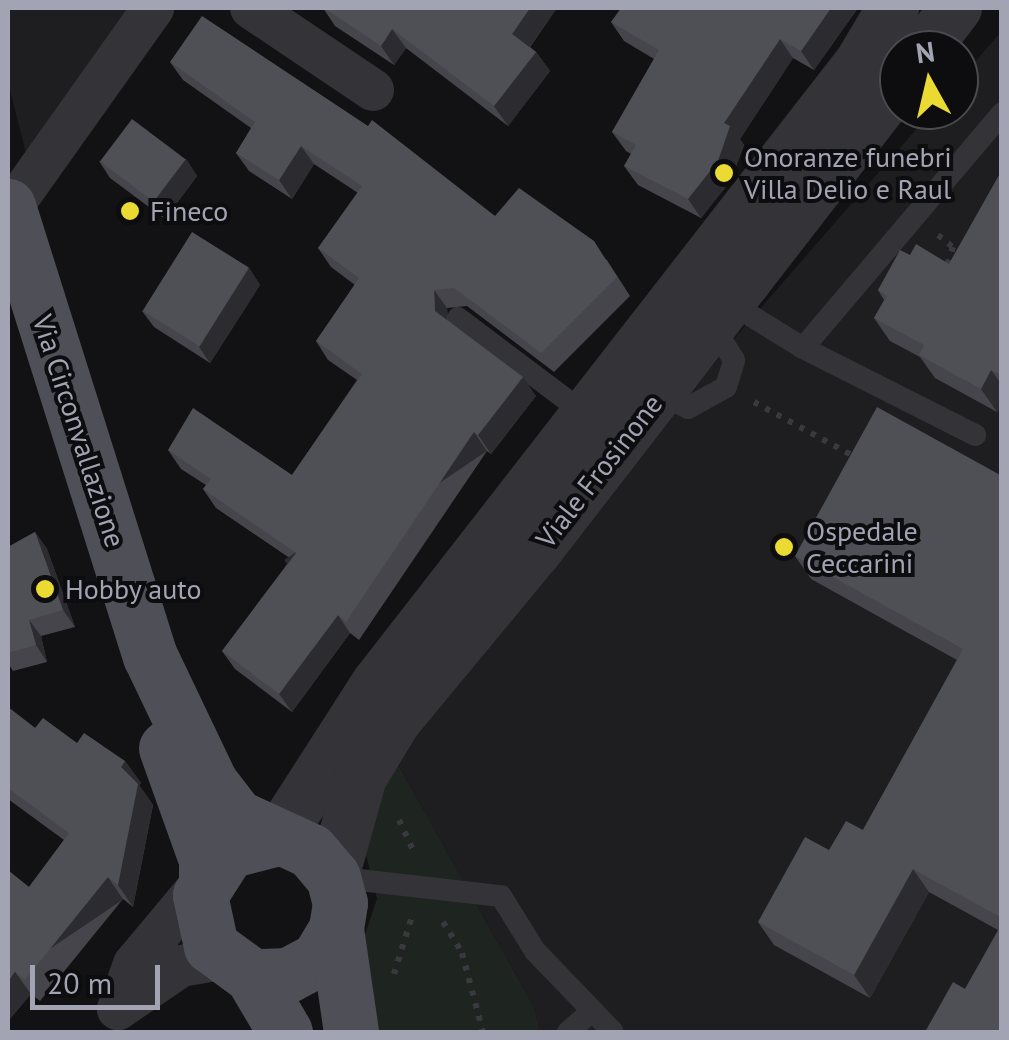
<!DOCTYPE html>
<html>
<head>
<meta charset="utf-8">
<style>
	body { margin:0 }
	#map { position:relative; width:1009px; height:1040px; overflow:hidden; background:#121113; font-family:"PT Sans",sans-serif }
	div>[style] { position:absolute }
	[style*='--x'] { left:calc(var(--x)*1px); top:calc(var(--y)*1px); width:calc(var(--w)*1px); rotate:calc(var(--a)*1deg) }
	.built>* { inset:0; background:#1e1d20 }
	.green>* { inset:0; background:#1e2520 }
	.path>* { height:6px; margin-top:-3px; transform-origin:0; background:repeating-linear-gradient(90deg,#39393f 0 5px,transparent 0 13px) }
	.service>* { height:22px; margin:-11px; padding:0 11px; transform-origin:11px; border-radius:11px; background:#333338 }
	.minor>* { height:42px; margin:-21px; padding:0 21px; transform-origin:21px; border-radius:21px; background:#333338 }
	.tertiary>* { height:52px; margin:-26px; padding:0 26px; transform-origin:26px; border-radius:26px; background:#333338 }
	.primary>* { height:55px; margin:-27.5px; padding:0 27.5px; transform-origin:27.5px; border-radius:27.5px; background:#4f4f57 }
	.wall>* { inset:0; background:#45454b }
	.shaded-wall>* { inset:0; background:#2c2c30; transform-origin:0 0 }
	.building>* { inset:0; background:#4f4f56; transform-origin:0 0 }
	.dots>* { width:28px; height:28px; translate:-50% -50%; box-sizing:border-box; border:5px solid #0d0c0e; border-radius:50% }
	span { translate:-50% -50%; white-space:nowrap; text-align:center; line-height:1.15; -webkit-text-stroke:8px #0d0c0e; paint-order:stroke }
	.poi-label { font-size:28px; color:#a3a4b3 }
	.left { translate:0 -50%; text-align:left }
	.street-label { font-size:28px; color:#a3a4b3 }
	.frame { position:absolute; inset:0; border:10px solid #a3a4b3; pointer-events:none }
	.north { position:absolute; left:879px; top:30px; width:100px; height:100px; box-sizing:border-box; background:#0d0c0e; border:2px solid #494950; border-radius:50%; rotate:352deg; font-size:28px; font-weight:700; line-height:40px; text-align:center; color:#a3a4b3 }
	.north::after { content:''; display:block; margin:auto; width:35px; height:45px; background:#eada32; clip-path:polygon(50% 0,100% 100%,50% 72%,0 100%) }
	.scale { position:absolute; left:30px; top:965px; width:130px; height:45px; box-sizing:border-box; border:5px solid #a3a4b3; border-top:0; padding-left:12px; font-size:30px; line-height:35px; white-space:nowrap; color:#a3a4b3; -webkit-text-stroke:8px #0d0c0e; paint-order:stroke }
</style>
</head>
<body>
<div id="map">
	<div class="built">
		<i style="clip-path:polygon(8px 8px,128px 8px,26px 153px,8px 83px)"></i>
		<i style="clip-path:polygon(1001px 32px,1001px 1032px,540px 1032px,534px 1007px,395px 759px,738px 334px,933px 110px,959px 110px,959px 80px)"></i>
	</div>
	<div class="green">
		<i style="clip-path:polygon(395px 759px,534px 1007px,540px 1032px,366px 1032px,355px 964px,377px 899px,363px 843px)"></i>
	</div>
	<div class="path">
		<i style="--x:938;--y:235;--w:19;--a:39"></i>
		<i style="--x:953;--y:247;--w:23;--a:108"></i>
		<i style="--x:754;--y:402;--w:117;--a:28.5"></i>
		<i style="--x:399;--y:820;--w:38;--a:65"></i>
		<i style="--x:443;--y:922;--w:36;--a:58"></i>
		<i style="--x:462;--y:953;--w:82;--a:75.1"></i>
		<i style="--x:394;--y:974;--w:58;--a:-72.8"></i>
	</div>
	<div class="service">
		<i style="--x:727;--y:301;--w:89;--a:31.7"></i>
		<i style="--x:803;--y:348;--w:308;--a:-49.7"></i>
		<i style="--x:458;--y:318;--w:163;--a:37"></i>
		<i style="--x:803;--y:348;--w:193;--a:26.8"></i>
		<i style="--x:656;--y:391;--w:36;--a:28"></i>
		<i style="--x:688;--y:408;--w:43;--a:-28.9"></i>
		<i style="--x:726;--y:387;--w:28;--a:-73"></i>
		<i style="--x:734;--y:360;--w:40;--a:-122"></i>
		<i style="--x:333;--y:877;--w:169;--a:6.5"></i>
		<i style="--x:501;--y:896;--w:65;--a:58.3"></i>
		<i style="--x:535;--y:951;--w:112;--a:46.1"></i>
		<i style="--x:568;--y:1032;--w:32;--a:-41"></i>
	</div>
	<div class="minor">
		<i style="--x:251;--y:8;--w:147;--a:33.9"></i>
		<i style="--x:9;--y:211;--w:249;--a:-54.6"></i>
		<i style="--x:206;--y:878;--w:112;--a:129.9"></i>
		<i style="--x:134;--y:964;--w:48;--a:109.6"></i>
		<i style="--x:118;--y:1009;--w:76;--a:-34.3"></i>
		<i style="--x:181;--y:966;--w:42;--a:-9.7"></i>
	</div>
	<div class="tertiary">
		<i style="--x:924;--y:50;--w:53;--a:-52.7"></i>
		<i style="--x:278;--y:838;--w:183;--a:-57.3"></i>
		<i style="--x:377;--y:684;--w:788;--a:-52.11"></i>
		<i style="--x:861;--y:62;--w:63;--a:-59.3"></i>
		<i style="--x:333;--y:877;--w:104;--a:-74.4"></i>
		<i style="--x:361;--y:777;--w:66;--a:-58.7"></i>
		<i style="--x:395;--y:721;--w:219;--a:-50.4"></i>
		<i style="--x:535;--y:552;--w:594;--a:-52.24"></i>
	</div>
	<div class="primary">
		<i style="--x:8;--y:206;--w:472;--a:72.5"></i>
		<i style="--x:150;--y:656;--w:140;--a:64.5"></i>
		<i style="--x:210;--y:782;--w:44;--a:52.4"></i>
		<i style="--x:237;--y:817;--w:81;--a:24.7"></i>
		<i style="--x:311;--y:851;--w:34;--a:50"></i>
		<i style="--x:333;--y:877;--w:27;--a:75"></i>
		<i style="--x:340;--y:903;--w:26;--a:99"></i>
		<i style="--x:336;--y:929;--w:35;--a:121"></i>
		<i style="--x:318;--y:959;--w:34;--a:152"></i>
		<i style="--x:288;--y:975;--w:36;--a:178"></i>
		<i style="--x:252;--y:976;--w:51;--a:-143.8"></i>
		<i style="--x:211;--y:946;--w:52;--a:-102.2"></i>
		<i style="--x:200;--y:895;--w:52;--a:-57.5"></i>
		<i style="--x:228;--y:851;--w:52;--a:-14.6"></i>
		<i style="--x:166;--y:748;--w:119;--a:70.3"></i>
		<i style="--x:206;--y:860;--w:18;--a:90"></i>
		<i style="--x:336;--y:929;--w:104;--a:81.7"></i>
		<i style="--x:252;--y:976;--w:65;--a:59.5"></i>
	</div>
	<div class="wall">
		<i style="clip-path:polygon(323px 8px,557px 8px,530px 47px,536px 52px,550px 71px,508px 126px,406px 48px,394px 65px,335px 26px)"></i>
		<i style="clip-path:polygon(858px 8px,814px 70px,793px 58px,740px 139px,744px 145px,731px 180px,701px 218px,638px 185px,624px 166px,631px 154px,626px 151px,612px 132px,654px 59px,624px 41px,611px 22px)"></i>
		<i style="clip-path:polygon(170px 62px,495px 216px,607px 260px,630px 296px,554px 372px,467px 306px,447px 308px,448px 320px,536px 396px,491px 454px,487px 451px,359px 640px,350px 633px,292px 712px,235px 669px,222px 651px,291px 559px,216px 508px,203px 489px,206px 485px,181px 469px,168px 450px,292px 475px,357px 380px,328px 360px,316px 341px,355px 285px,331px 267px,318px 248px,358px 193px,314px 164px,292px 199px,249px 171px,236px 153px,251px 128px,183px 80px)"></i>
		<i style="clip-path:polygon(186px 159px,197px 176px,165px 219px,110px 178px,99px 161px)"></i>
		<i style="clip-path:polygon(1002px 170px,1002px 404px,997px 412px,935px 378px,920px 357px,890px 341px,874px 318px,884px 300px,878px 290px,910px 255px,949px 264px)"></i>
		<i style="clip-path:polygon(249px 268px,260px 285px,210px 363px,154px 327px,142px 311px)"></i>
		<i style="clip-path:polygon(1002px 476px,1002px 1032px,965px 989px,998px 930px,929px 892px,870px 998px,774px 945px,758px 922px,829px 850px,863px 830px,957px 660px,811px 579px,795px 556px)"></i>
		<i style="clip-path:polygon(35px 532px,47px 549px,75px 627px,41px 636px,47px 662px,13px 671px,8px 663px,8px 547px)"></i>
		<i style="clip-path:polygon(8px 707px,35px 728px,125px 761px,141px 783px,139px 785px,153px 805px,133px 907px,123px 899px,40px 1001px,31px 994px,8px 1021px,29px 887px,64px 840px,8px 799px)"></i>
	</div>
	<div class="shaded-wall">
		<i style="clip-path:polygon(530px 8px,557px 8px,525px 53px,512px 34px)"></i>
		<i style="clip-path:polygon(831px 8px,858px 8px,814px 70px,801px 51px)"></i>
		<i style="clip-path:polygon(392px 29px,406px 48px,394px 65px,381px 46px)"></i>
		<i style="clip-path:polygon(780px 39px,793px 58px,740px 139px,744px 145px,731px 180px,701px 218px,688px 199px,724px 123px)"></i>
		<i style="clip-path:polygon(536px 52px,550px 71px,508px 126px,494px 106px)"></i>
		<i style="clip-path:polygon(301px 146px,314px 164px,292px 199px,279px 180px)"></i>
		<i style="clip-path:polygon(186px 159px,197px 176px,165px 219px,153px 202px)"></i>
		<i style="clip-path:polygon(249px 268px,260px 285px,210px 363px,199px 347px)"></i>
		<i style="clip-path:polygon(434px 290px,447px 308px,448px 329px,435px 311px)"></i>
		<i style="clip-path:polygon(991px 370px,1002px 385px,1002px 404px,997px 412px,981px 389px)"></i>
		<i style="clip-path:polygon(523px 377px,536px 396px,491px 454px,478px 435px)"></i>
		<i style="left:474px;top:432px;width:23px;height:229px;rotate:56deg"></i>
		<i style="clip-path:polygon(35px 532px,47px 549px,75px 627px,63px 610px)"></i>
		<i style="clip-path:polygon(338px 615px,350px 633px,292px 712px,279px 694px)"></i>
		<i style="clip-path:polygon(29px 620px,41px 636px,47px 662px,36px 645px)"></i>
		<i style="clip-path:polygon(125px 761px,141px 783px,139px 785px,153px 805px,133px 907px,118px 885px,121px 767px)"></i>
		<i style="clip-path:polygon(913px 869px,929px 892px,870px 998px,854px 975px)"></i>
		<i style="left:108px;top:877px;width:27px;height:132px;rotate:56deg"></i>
		<i style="clip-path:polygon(15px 972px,31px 994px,8px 1021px,8px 982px)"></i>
	</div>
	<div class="building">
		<i style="clip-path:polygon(324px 8px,530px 8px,512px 34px,536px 52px,494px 106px,392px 29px,381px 46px)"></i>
		<i style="clip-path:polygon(621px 8px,831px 8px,801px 51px,780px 39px,724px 123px,730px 126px,718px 161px,688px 199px,624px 166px,636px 145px,612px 132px,659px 50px,611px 22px)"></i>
		<i style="clip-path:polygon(202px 16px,368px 126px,372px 120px,495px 216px,519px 188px,594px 241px,617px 277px,541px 353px,454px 288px,434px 290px,435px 311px,523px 377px,478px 435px,474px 432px,346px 622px,338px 615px,279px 694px,222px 651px,296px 553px,203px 489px,211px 479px,168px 450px,193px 408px,292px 475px,362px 374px,316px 341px,359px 278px,318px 248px,362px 186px,301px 146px,279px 180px,236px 153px,255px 122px,170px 62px)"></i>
		<i style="left:132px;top:119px;width:67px;height:53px;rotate:37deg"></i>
		<i style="clip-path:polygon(1002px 170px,1002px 373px,1001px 375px,991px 370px,981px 389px,919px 355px,924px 345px,874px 318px,887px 296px,878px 290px,900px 250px,910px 255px,916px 244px,949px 264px)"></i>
		<i style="left:192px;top:232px;width:67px;height:93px;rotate:32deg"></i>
		<i style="clip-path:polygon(877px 407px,1002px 476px,1002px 918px,913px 869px,854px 975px,758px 922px,805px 837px,829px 850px,846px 821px,863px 830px,963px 649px,795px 556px)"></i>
		<i style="clip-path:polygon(35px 532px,63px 610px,29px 620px,36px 645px,8px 653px,8px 547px)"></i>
		<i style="clip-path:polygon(8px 707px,35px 728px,43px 718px,77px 743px,84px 733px,125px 761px,121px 767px,138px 784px,118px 885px,108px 877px,25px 980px,15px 972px,8px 982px,8px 870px,29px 887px,69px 833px,8px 788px)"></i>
		<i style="clip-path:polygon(1002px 924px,1002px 1032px,925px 1032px,953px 982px,965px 989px)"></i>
	</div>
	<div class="dots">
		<i style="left:724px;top:173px;background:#eada32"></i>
		<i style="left:130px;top:211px;background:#eada32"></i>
		<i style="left:784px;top:547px;background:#eada32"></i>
		<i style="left:45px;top:589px;background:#eada32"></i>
	</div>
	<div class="poi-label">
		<span class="left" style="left:744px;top:173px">Onoranze funebri<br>Villa Delio e Raul</span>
		<span class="left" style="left:150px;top:211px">Fineco</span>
		<span class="left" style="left:806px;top:547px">Ospedale<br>Ceccarini</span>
		<span class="left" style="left:65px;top:589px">Hobby auto</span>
	</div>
	<div class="street-label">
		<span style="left:79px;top:431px;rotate:72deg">Via Circonvallazione</span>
		<span style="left:599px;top:471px;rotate:-52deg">Viale Frosinone</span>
	</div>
	<div class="frame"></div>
	<div class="north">N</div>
	<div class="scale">20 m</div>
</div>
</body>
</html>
